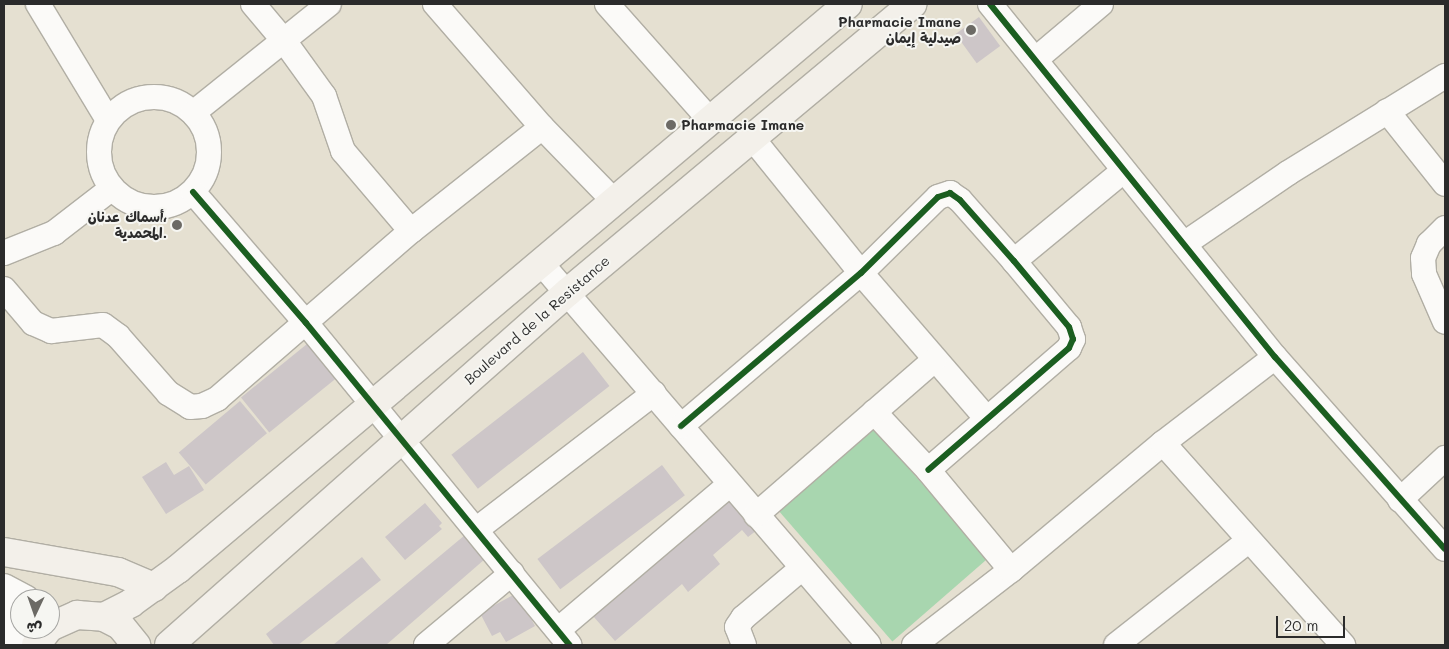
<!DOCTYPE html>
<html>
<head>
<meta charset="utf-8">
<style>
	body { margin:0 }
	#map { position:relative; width:1449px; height:649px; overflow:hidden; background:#e5e0d1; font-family:Mali,"Playpen Sans Arabic",sans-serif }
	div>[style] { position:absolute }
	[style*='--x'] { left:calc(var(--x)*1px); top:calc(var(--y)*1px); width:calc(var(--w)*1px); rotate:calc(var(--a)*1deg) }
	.green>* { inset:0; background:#a8d6af; transform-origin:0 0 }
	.building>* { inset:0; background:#cdc6c8; transform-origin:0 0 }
	.roads { filter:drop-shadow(1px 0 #b1aea4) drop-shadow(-1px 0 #b1aea4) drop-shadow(0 1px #b1aea4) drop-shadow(0 -1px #b1aea4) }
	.minor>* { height:24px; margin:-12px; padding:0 12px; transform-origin:12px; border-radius:12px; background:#fbfaf8 }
	.minor>.ring { margin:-12px; padding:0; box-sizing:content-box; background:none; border:24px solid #fbfaf8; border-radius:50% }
	.tertiary>* { height:28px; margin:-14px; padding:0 14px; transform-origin:14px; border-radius:14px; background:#fbfaf8 }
	.secondary>* { height:28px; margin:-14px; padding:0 14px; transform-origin:14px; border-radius:14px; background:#f3f0ea }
	.cycleway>* { height:6px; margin:-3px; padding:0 3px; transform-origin:3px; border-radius:3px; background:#1b5e20 }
	.dots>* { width:14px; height:14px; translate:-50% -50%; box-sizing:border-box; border:2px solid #f6f6f2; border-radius:50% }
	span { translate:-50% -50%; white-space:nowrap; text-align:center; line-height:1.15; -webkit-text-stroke:4px #f6f6f2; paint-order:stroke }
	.poi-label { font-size:14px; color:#2b2b2b; font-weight:700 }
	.right { translate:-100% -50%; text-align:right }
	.left { translate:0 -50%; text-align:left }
	.street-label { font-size:14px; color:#2b2b2b }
	.frame { position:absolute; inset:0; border:5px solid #2b2b2b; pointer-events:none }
	.north { position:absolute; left:10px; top:589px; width:50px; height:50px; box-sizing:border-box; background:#f6f6f2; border:1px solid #a5a5a2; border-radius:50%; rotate:183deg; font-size:14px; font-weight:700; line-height:20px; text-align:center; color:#2b2b2b }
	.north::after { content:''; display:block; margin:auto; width:18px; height:22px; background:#6c6a65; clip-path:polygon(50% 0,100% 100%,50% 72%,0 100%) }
	.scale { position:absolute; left:1276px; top:616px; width:69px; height:22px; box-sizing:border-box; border:2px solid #2b2b2b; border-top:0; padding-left:6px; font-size:15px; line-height:18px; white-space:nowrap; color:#2b2b2b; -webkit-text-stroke:4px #f6f6f2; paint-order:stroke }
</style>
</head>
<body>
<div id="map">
	<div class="green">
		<i style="left:872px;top:426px;width:176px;height:126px;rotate:49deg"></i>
	</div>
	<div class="building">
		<i style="left:979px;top:17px;width:36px;height:29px;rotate:54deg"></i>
		<i style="left:307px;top:344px;width:45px;height:85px;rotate:51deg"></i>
		<i style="left:583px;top:352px;width:43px;height:167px;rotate:52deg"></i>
		<i style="left:240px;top:401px;width:42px;height:80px;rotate:50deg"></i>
		<i style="clip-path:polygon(166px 462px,174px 475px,189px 466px,204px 490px,166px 514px,142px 477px)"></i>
		<i style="left:662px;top:465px;width:38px;height:156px;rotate:53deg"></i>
		<i style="clip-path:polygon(734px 496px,761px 527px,748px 537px,742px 530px,713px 555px,720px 564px,688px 592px,682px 584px,615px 641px,593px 616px)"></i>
		<i style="clip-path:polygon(425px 503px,442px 523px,439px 526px,442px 529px,405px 560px,385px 537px)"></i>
		<i style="clip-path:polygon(465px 535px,485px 559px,386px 645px,333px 645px)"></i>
		<i style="clip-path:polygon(362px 557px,381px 580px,298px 645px,274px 645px,266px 634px)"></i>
		<i style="clip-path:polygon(517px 593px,535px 626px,506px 642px,500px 632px,492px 636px,480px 613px)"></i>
	</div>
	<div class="roads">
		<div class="minor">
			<i style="--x:38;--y:4;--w:135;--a:58.9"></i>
			<i style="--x:253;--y:4;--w:50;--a:49.9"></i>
			<i style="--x:285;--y:42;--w:67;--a:54.2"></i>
			<i style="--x:324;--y:96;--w:58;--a:70.9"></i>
			<i style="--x:343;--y:151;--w:105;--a:49.6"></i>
			<i style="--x:411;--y:231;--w:167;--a:-38.4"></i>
			<i style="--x:435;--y:4;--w:163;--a:49"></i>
			<i style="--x:542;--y:127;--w:103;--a:45.8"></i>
			<i style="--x:607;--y:4;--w:155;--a:48.4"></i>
			<i style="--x:990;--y:4;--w:454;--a:51.1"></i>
			<i style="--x:1275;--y:357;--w:256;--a:48.5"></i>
			<i style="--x:1036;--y:59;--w:85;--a:-40.2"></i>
			<i class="ring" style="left:99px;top:97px;width:86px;height:86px"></i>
			<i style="--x:1387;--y:111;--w:93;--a:51.5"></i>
			<i style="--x:193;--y:113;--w:174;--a:-38.7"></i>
			<i style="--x:753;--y:139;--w:172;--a:51.1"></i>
			<i style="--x:861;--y:273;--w:193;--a:49.2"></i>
			<i style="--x:193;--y:192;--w:173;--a:49.2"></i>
			<i style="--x:306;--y:323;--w:416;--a:50.7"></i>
			<i style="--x:1445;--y:228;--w:23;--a:135"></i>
			<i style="--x:1429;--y:244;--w:15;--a:113"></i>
			<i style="--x:1423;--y:258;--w:16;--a:86"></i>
			<i style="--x:1424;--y:274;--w:52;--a:66.4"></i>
			<i style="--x:1184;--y:244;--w:126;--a:-34.3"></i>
			<i style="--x:1288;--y:173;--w:185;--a:-31.7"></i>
			<i style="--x:4;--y:253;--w:54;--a:-21.8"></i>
			<i style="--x:54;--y:233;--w:72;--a:-37.7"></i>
			<i style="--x:1014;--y:261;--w:141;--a:-39.5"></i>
			<i style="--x:541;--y:263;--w:503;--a:49.35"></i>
			<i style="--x:4;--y:289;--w:45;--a:49.5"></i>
			<i style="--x:33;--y:323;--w:20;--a:24"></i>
			<i style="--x:51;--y:331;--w:52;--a:-6.6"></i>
			<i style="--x:103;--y:325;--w:19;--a:36"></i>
			<i style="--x:118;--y:336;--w:76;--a:48.7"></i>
			<i style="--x:168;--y:393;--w:26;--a:32"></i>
			<i style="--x:190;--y:407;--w:12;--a:-5"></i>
			<i style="--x:202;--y:406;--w:17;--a:-25"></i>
			<i style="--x:217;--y:399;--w:257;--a:-40.9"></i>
			<i style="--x:874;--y:412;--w:79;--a:47"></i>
			<i style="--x:928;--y:470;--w:130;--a:50.3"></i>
			<i style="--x:681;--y:426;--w:236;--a:-40.4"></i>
			<i style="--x:861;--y:273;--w:108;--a:-44.6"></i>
			<i style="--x:938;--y:197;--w:13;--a:-18"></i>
			<i style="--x:950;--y:193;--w:12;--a:35"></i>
			<i style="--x:960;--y:200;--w:81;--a:48.5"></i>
			<i style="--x:1014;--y:261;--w:86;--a:50.2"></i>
			<i style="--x:1069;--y:327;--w:13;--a:72"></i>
			<i style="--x:1073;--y:339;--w:10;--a:114"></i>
			<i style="--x:1069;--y:348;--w:186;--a:139.1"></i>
			<i style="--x:1163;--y:443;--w:271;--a:48.3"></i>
			<i style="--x:1400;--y:500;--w:62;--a:-43"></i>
			<i style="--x:756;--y:515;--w:236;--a:-41"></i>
			<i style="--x:477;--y:529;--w:223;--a:-37.5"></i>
			<i style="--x:558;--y:630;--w:224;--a:-40.3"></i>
			<i style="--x:426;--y:645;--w:112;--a:-39.9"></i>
			<i style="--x:744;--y:645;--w:19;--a:-111"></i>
			<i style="--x:737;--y:627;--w:11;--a:-56"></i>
			<i style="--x:743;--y:618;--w:76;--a:-40.2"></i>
			<i style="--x:914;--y:645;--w:123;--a:-37.7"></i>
			<i style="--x:1011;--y:570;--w:198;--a:-39.9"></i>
			<i style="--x:1163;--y:443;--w:141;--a:-37.5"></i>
			<i style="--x:1116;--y:645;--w:168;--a:-38.2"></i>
		</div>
		<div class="tertiary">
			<i style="--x:4;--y:588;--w:24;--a:28"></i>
			<i style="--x:4;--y:615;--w:34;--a:63"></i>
		</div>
		<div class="secondary">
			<i style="--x:4;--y:552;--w:116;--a:10"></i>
			<i style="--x:118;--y:572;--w:39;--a:23"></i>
			<i style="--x:104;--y:617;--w:30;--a:-27"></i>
			<i style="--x:131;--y:603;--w:58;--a:-35.9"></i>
			<i style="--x:178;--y:569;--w:876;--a:-40.14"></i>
			<i style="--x:50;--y:627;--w:30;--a:-24"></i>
			<i style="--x:77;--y:615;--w:27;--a:4"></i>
			<i style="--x:104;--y:617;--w:18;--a:27"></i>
			<i style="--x:120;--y:625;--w:26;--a:51"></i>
			<i style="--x:36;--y:645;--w:20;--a:-53"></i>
			<i style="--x:169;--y:645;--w:533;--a:-41.5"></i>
			<i style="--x:568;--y:292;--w:449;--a:-39.9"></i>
		</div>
	</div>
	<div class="cycleway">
		<i style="--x:990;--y:4;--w:454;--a:51.1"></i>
		<i style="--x:1275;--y:357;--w:256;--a:48.5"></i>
		<i style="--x:193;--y:192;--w:173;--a:49.2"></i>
		<i style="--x:306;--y:323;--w:416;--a:50.7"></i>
		<i style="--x:681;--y:426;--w:236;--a:-40.4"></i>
		<i style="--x:861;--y:273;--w:108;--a:-44.6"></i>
		<i style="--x:938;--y:197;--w:13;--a:-18"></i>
		<i style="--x:950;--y:193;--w:12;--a:35"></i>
		<i style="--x:960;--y:200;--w:81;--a:48.5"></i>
		<i style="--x:1014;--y:261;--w:86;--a:50.2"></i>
		<i style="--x:1069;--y:327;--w:13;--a:72"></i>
		<i style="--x:1073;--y:339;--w:10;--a:114"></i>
		<i style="--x:1069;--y:348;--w:186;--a:139.1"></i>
	</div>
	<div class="dots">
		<i style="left:971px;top:30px;background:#6c6a65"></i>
		<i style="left:671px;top:125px;background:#6c6a65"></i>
		<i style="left:177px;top:225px;background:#6c6a65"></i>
	</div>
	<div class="poi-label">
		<span class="right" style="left:961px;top:30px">Pharmacie Imane<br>صيدلية إيمان</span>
		<span class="left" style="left:681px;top:125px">Pharmacie Imane</span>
		<span class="right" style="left:167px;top:225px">أسماك عدنان،<br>المحمدية.</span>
	</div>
	<div class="street-label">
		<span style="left:537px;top:320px;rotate:-41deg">Boulevard de la Resistance</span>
	</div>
	<div class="frame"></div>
	<div class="north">ش</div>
	<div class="scale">20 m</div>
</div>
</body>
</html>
